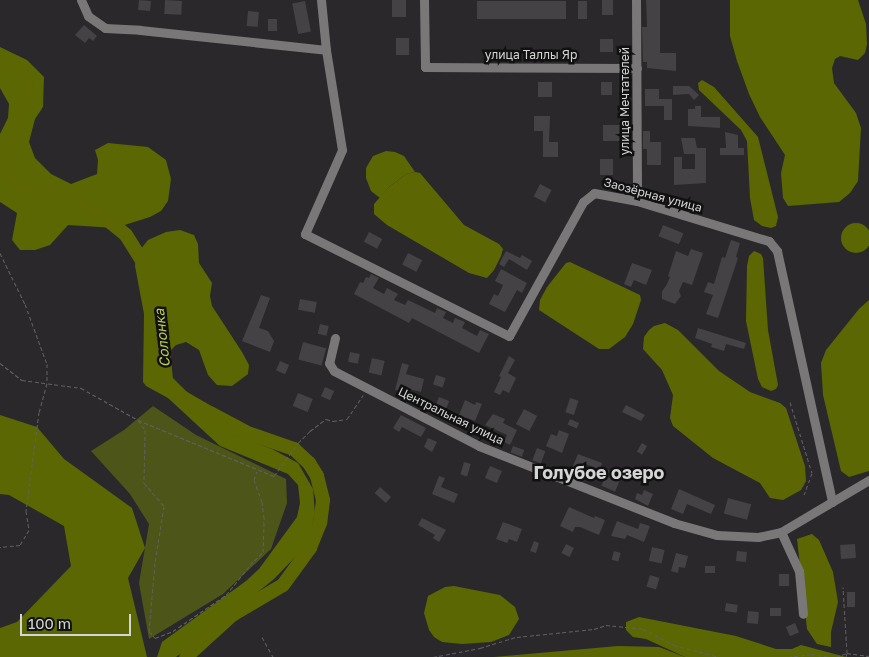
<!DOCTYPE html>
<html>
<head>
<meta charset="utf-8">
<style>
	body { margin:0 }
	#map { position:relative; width:869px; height:657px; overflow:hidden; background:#2a282a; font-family:"Golos Text",sans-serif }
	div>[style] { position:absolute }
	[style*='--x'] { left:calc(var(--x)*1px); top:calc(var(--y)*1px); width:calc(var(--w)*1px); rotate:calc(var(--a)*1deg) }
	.green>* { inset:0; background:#4d5519 }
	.forest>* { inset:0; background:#5b6702 }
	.round { border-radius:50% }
	.water>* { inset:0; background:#5c6703 }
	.river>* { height:14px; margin:-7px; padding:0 7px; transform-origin:7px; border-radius:7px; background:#5c6703 }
	.building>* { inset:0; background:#444244; transform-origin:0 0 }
	.path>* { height:1px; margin-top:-0.5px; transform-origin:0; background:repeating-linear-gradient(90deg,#615f61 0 4px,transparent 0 6.5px) }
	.minor>* { height:9px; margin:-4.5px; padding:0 4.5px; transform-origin:4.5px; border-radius:4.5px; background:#7a7779 }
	span { translate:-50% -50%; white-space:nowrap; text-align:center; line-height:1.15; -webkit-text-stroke:5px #121112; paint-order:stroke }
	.street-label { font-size:12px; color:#d6d5d6 }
	.water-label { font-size:14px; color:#bacc59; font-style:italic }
	.district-label { font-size:18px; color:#d6d5d6; font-weight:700 }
	.scale { position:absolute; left:20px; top:614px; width:111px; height:22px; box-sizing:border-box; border:2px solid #d6d5d6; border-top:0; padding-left:6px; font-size:15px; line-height:18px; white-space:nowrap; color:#d6d5d6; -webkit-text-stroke:4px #121112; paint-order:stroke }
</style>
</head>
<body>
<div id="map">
	<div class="green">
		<i style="clip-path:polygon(153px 406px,196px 435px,286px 479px,287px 503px,271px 549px,223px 594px,149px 639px,139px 583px,149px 524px,130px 494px,91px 451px,124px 430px)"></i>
	</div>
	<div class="forest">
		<i style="clip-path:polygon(730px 0,858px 0,866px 24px,867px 44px,865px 53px,858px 60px,840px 56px,835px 59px,832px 68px,834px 83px,856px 113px,861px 128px,858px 181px,850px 193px,839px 202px,788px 206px,783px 198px,781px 173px,785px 155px,760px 117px,749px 94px,737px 61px,730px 36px)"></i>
		<i style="clip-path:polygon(0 47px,27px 60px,44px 77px,43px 107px,35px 119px,29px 142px,35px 158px,51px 174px,71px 184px,97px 174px,98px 160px,95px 150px,108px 143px,148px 147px,166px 160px,171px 179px,168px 201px,161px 211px,150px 217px,115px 228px,68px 225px,50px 245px,35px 250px,20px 250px,12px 240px,17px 213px,0 202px,0 134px,8px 118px,9px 104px,0 88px)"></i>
		<i style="clip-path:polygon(386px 151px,395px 152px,404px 156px,415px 172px,406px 174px,389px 187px,380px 198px,371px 191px,366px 178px,366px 168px,373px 156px)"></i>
		<i class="round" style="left:841px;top:223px;width:30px;height:30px"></i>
		<i style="clip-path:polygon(180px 230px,194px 235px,198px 244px,199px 263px,212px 283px,210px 296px,212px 306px,242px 352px,249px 365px,248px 374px,232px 386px,217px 385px,208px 375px,199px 350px,186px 342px,176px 345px,162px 359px,164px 374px,176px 390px,210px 418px,239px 436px,272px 449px,298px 463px,313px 489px,315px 514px,309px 538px,301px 551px,274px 579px,176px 657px,157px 657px,162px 642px,246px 581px,259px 569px,297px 517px,300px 503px,298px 485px,288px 474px,220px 446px,168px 398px,146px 386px,143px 382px,144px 314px,135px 266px,136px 255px,148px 240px,166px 232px)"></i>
		<i style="clip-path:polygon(869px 300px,869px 471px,849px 477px,841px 471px,823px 395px,821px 363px,826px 350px,859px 309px)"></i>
		<i style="clip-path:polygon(0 415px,37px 427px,64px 459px,132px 508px,145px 548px,128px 578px,147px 657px,0 657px,0 628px,17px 622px,71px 566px,64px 526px,9px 495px,0 494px)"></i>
		<i style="clip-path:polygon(454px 586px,500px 595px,515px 607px,519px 619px,509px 635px,491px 642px,462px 644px,442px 642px,434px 637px,429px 630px,424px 613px,428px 596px,445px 587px)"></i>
		<i style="clip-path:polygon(639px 617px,736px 636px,776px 649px,792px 649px,801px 645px,846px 657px,685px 657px,646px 639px,633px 637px,626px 630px,626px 622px)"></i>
	</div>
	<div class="water">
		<i style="clip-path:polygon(702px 80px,714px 87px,758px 137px,778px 217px,776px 226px,771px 228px,762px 226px,754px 220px,750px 198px,747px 141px,741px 130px,699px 90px,698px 83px)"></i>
		<i style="clip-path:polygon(415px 172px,420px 173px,464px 225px,499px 244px,503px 249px,501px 256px,494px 270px,487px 278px,469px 273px,387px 225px,374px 214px,374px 204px,389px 187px,406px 174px)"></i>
		<i style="clip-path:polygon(754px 251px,761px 254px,763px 258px,768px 330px,778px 385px,776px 389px,771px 391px,762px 387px,758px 379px,746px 321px,747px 266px,749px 256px)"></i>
		<i style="clip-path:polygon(570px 262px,640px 295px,641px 300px,633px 324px,625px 337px,609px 349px,599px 349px,539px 310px,540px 300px,547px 287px,566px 263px)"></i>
		<i style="clip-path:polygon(665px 323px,678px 330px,719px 371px,750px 392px,780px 403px,786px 408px,805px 466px,806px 481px,801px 490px,783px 500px,770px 498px,760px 483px,713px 458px,673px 426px,670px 418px,673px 395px,662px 370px,643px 349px,644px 337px,649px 330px,654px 326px)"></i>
		<i style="clip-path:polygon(812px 534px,819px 540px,833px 572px,838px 602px,831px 632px,831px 647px,817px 644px,807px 629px,797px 539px)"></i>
		<i style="clip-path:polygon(618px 646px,659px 647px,685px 657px,494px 657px)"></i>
	</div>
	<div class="river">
		<i style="--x:0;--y:68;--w:16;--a:4"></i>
		<i style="--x:16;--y:69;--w:12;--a:42"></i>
		<i style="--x:25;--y:77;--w:10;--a:84"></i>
		<i style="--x:26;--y:87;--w:21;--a:98"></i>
		<i style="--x:23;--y:108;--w:56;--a:108.8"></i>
		<i style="--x:5;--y:161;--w:14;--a:78"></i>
		<i style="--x:8;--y:175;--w:10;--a:45"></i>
		<i style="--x:15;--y:182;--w:15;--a:23"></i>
		<i style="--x:29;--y:188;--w:22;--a:3"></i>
		<i style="--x:51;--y:189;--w:34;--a:19"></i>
		<i style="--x:83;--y:200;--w:55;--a:39.1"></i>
		<i style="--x:126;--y:235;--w:40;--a:58"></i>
		<i style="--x:147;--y:269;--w:38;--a:72"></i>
		<i style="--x:159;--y:305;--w:76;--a:84.7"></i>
		<i style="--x:166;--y:381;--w:23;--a:45"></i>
		<i style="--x:182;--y:397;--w:32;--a:30"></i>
		<i style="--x:210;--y:413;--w:40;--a:28"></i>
		<i style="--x:245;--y:432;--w:52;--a:19.1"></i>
		<i style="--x:294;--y:449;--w:21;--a:43"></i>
		<i style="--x:309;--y:463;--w:15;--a:58"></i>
		<i style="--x:317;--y:476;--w:25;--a:76"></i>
		<i style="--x:323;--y:500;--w:23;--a:97"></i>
		<i style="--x:320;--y:523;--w:27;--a:112"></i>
		<i style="--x:310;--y:548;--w:46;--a:126.1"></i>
		<i style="--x:283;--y:585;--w:59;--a:149.5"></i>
		<i style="--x:232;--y:615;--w:62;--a:137.6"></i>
	</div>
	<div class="building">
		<i style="left:139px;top:0;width:12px;height:10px;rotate:5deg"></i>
		<i style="left:165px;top:0;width:17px;height:14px;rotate:3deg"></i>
		<i style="left:392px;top:0;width:14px;height:17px"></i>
		<i style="left:602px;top:0;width:11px;height:15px"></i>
		<i style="clip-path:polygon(646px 0,660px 0,660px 53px,676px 53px,676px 71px,647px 68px,647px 62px,643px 62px,642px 27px,647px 27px)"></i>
		<i style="left:305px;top:1px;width:31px;height:13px;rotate:79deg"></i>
		<i style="left:477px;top:1px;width:89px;height:18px"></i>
		<i style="left:578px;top:1px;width:9px;height:18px"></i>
		<i style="left:248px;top:11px;width:11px;height:15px;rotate:5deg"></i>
		<i style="left:268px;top:19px;width:9px;height:12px"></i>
		<i style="clip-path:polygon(84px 25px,97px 36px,93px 41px,89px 38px,85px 43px,75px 35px)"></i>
		<i style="left:396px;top:38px;width:13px;height:17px"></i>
		<i style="left:600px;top:39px;width:13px;height:13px"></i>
		<i style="left:538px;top:82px;width:14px;height:15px"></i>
		<i style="left:601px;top:82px;width:11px;height:13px"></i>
		<i style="clip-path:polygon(673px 86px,689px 86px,699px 95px,694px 100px,689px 94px,673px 95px)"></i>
		<i style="clip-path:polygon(645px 89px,659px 89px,659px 99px,672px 99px,672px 120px,664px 120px,664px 106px,645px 106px)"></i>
		<i style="clip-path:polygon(695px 106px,701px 106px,701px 117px,720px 117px,720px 128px,688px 126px,688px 109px,695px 109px)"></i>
		<i style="clip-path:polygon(534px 116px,550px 116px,549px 142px,558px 142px,558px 157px,543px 157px,543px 131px,534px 131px)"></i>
		<i style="clip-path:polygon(603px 125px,620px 125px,620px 134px,625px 134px,625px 141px,603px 141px)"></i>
		<i style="clip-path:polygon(643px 131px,650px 131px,650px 142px,661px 142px,661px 165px,647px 165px,647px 149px,643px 149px)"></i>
		<i style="clip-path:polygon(725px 132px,738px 135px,738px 148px,744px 148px,744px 155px,720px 155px,720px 148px,726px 148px)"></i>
		<i style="clip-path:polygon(681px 138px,695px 138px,697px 148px,706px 148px,706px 183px,674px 185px,674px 157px,682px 157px,682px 169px,695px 169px,695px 154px,684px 154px)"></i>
		<i style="left:600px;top:159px;width:13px;height:16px"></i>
		<i style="left:540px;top:184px;width:13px;height:14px;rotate:27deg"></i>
		<i style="left:663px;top:225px;width:22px;height:12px;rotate:22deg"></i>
		<i style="left:369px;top:232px;width:15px;height:11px;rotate:28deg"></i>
		<i style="clip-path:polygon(731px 240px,740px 243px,736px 257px,738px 258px,718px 318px,706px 314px,713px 295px,704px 292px,708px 282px,714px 284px,722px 257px,725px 258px)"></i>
		<i style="clip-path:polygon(691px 249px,703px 253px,692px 285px,683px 282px,679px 291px,681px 296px,675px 304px,662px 299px,662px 291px,666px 286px,670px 277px,668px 276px,676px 251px,688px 256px)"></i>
		<i style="clip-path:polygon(506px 251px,520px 258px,522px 255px,532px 261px,527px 270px,509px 259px,504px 267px,499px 264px)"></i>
		<i style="left:408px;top:253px;width:16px;height:13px;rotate:27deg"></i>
		<i style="clip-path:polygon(632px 263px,652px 270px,646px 285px,634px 280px,631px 287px,624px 284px)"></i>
		<i style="clip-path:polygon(501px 269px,527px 283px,522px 293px,517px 290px,505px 312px,489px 304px,494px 294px,498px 296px,503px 285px,495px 281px)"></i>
		<i style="clip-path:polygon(371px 274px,379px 278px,373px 288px,384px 294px,387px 288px,398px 294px,394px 300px,405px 305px,408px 300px,435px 313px,437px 308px,446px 312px,443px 318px,453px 323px,455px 318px,465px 322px,462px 328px,477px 336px,480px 330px,489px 334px,479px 353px,412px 318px,409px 323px,354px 294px,360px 282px,363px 283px,366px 277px,369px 278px)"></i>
		<i style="clip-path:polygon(261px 295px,270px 298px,259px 328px,268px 331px,274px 341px,270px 352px,242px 341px)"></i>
		<i style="left:300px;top:299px;width:17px;height:11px;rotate:10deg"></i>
		<i style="left:320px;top:324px;width:9px;height:10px;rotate:13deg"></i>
		<i style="clip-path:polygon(698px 328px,746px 343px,744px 349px,726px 344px,724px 351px,711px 347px,712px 344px,695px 338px)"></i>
		<i style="left:303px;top:342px;width:24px;height:18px;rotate:15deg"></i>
		<i style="left:350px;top:352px;width:10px;height:10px;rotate:11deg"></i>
		<i style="clip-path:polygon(509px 356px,515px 360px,508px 373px,516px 378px,509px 393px,503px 390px,500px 395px,494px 392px,501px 377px,499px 376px)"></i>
		<i style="left:372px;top:358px;width:13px;height:15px;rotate:13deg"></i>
		<i style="left:280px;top:361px;width:10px;height:10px;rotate:24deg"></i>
		<i style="clip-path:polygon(402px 363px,409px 365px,406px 374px,424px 379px,421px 392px,402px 387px,400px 391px,395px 390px)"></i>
		<i style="left:436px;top:375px;width:10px;height:10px;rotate:17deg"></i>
		<i style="left:325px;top:387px;width:10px;height:10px;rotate:24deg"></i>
		<i style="left:298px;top:393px;width:16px;height:14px;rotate:22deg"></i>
		<i style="left:439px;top:397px;width:11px;height:16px;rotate:22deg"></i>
		<i style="left:570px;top:398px;width:9px;height:15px;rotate:18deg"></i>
		<i style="clip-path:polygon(465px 400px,475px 405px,476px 402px,482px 404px,475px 421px,459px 415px)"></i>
		<i style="clip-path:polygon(626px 405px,645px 415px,641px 421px,622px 412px)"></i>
		<i style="left:524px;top:409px;width:15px;height:17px;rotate:28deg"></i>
		<i style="clip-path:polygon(493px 414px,505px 419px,503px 423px,517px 430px,510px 445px,504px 442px,507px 435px,485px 425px)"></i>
		<i style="clip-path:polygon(401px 415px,426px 428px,421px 437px,402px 427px,399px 432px,393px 428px)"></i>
		<i style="left:570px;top:419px;width:10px;height:6px;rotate:24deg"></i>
		<i style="clip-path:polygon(559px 430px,569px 434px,562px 453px,546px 446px,551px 434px,557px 436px)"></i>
		<i style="clip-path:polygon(428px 438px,437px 442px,432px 452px,424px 447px)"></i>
		<i style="left:642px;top:443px;width:6px;height:10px;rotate:31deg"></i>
		<i style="left:513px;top:446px;width:12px;height:7px;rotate:20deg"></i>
		<i style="left:537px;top:448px;width:9px;height:13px;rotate:21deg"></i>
		<i style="clip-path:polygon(578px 454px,602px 463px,600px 470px,585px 464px,581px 472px,572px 468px)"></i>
		<i style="left:464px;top:462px;width:7px;height:13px;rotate:16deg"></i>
		<i style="left:490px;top:466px;width:13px;height:13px;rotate:23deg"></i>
		<i style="left:608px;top:470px;width:15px;height:17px;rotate:23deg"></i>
		<i style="clip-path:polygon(439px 476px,445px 478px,441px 487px,458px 494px,454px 503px,432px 494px)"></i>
		<i style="left:380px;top:487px;width:15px;height:8px;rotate:42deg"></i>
		<i style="clip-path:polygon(679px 489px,715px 505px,711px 514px,687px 504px,683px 514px,671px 509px)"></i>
		<i style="clip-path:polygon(644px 490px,653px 494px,648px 506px,635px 499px,637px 493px,642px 495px)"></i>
		<i style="left:728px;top:498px;width:24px;height:16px;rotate:15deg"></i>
		<i style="clip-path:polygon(569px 507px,594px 518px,595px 516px,605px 520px,599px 535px,580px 527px,575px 527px,573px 532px,560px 526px)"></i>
		<i style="clip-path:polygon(422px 518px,446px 530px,439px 542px,433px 538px,435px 535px,418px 525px)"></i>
		<i style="clip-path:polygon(617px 521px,638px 529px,640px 523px,650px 526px,644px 542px,627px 535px,625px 539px,611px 536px)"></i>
		<i style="clip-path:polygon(503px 522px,522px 529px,517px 542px,509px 539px,507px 543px,496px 539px)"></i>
		<i style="clip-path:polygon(534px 541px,539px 543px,536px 553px,530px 551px)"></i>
		<i style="left:566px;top:544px;width:9px;height:10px;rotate:27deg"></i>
		<i style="left:855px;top:544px;width:14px;height:15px;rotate:86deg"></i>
		<i style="left:652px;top:547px;width:13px;height:14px;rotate:13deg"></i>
		<i style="left:614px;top:551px;width:7px;height:9px;rotate:16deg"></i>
		<i style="left:737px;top:551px;width:10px;height:10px;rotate:6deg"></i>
		<i style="clip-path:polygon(676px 553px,688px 556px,685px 568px,679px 567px,678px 573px,671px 571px)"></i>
		<i style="left:705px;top:566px;width:10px;height:7px"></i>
		<i style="left:779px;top:574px;width:10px;height:12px"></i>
		<i style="left:650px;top:575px;width:10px;height:12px;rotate:17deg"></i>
		<i style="left:847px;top:592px;width:8px;height:15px"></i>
		<i style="left:726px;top:603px;width:12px;height:8px;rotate:9deg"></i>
		<i style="left:770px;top:608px;width:11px;height:8px"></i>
		<i style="left:748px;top:611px;width:11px;height:12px;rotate:5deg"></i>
		<i style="left:795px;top:623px;width:10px;height:10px;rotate:66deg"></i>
	</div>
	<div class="path">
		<i style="--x:0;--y:253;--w:57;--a:63.9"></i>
		<i style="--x:25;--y:304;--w:64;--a:69.9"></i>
		<i style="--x:47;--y:364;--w:19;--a:90"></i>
		<i style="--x:47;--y:383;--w:30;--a:105"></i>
		<i style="--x:39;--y:412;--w:100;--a:97.5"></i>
		<i style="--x:26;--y:511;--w:19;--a:81"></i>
		<i style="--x:29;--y:530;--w:17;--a:121"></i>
		<i style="--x:20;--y:545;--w:20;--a:174"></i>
		<i style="--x:0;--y:363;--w:28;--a:38"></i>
		<i style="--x:22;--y:380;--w:60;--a:7.7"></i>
		<i style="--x:81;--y:388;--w:65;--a:29.3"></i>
		<i style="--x:138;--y:420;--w:147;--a:22.4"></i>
		<i style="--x:274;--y:476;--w:41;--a:-54"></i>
		<i style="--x:298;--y:443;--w:17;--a:-45"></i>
		<i style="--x:310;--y:431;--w:20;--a:-37"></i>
		<i style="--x:326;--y:419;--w:7;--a:16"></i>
		<i style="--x:333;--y:421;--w:14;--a:-8"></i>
		<i style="--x:347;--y:419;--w:29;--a:-56"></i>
		<i style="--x:790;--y:402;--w:74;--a:72.8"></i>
		<i style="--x:812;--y:473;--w:23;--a:110"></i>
		<i style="--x:138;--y:420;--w:12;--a:55"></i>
		<i style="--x:145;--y:430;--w:53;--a:91.1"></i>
		<i style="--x:144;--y:483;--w:30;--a:49"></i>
		<i style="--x:164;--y:506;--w:58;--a:99"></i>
		<i style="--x:155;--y:563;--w:68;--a:95"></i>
		<i style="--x:149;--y:631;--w:9;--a:49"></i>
		<i style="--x:155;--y:638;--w:19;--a:-21"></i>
		<i style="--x:173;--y:631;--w:64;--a:-34.2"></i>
		<i style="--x:226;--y:595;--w:38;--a:-51"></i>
		<i style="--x:250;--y:565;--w:18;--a:-45"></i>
		<i style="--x:263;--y:552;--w:34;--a:-88"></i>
		<i style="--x:264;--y:518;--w:16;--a:-97"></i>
		<i style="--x:262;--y:502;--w:23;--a:-110"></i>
		<i style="--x:254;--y:480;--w:9;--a:-72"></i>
		<i style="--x:262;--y:637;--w:23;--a:61"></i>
		<i style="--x:433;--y:657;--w:48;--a:-10.8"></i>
		<i style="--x:480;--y:648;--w:39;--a:-17"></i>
		<i style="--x:517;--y:637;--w:77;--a:-5.9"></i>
		<i style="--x:594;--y:629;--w:13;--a:-18"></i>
		<i style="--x:606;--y:625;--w:37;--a:6"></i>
		<i style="--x:643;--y:629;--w:35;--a:27"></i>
		<i style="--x:674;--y:645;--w:47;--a:14.9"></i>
		<i style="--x:788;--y:657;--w:23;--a:-7"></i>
		<i style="--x:811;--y:654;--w:19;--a:9"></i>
		<i style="--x:836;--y:657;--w:12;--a:-20"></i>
		<i style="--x:847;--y:653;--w:66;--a:-93.5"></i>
		<i style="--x:846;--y:657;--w:4;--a:-76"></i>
		<i style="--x:847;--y:653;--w:22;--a:8"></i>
	</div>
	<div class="minor">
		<i style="--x:81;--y:0;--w:17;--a:66"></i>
		<i style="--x:88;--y:16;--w:21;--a:35"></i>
		<i style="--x:105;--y:28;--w:35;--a:3"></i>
		<i style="--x:140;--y:30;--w:187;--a:6.1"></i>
		<i style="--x:321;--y:0;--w:50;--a:84.3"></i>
		<i style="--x:326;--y:50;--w:101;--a:80.9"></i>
		<i style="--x:342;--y:150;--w:92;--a:113.8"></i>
		<i style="--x:305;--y:234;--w:228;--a:26.6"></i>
		<i style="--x:509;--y:336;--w:153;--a:-61.1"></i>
		<i style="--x:583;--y:202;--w:14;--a:-39"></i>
		<i style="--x:594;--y:193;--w:44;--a:10.5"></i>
		<i style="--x:637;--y:201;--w:138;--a:16.9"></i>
		<i style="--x:769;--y:241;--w:13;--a:51"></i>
		<i style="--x:777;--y:251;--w:257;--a:77.6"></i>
		<i style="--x:424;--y:0;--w:67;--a:89.1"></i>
		<i style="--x:425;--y:67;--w:212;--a:0.3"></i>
		<i style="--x:636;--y:0;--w:201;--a:89.7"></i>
		<i style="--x:335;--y:338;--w:26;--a:103"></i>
		<i style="--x:329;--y:363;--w:9;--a:58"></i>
		<i style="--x:334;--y:371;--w:163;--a:27.3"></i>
		<i style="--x:479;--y:446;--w:210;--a:21.5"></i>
		<i style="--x:674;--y:523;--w:45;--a:15.6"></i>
		<i style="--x:717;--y:535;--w:41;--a:2.8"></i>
		<i style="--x:758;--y:537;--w:24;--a:-12"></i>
		<i style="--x:781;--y:532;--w:102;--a:-30.6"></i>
		<i style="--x:781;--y:532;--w:43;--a:65.2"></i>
		<i style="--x:799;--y:571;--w:43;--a:84.7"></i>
	</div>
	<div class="street-label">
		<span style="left:531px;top:55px">улица Таллы Яр</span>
		<span style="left:625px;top:101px;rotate:-90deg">улица Мечтателей</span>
		<span style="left:653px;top:195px;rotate:15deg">Заозёрная улица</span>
		<span style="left:451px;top:416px;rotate:26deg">Центральная улица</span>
	</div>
	<div class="water-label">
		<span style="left:162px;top:338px;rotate:-96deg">Солонка</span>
	</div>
	<div class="district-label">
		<span style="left:599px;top:472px">Голубое озеро</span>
	</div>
	<div class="scale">100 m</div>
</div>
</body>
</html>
